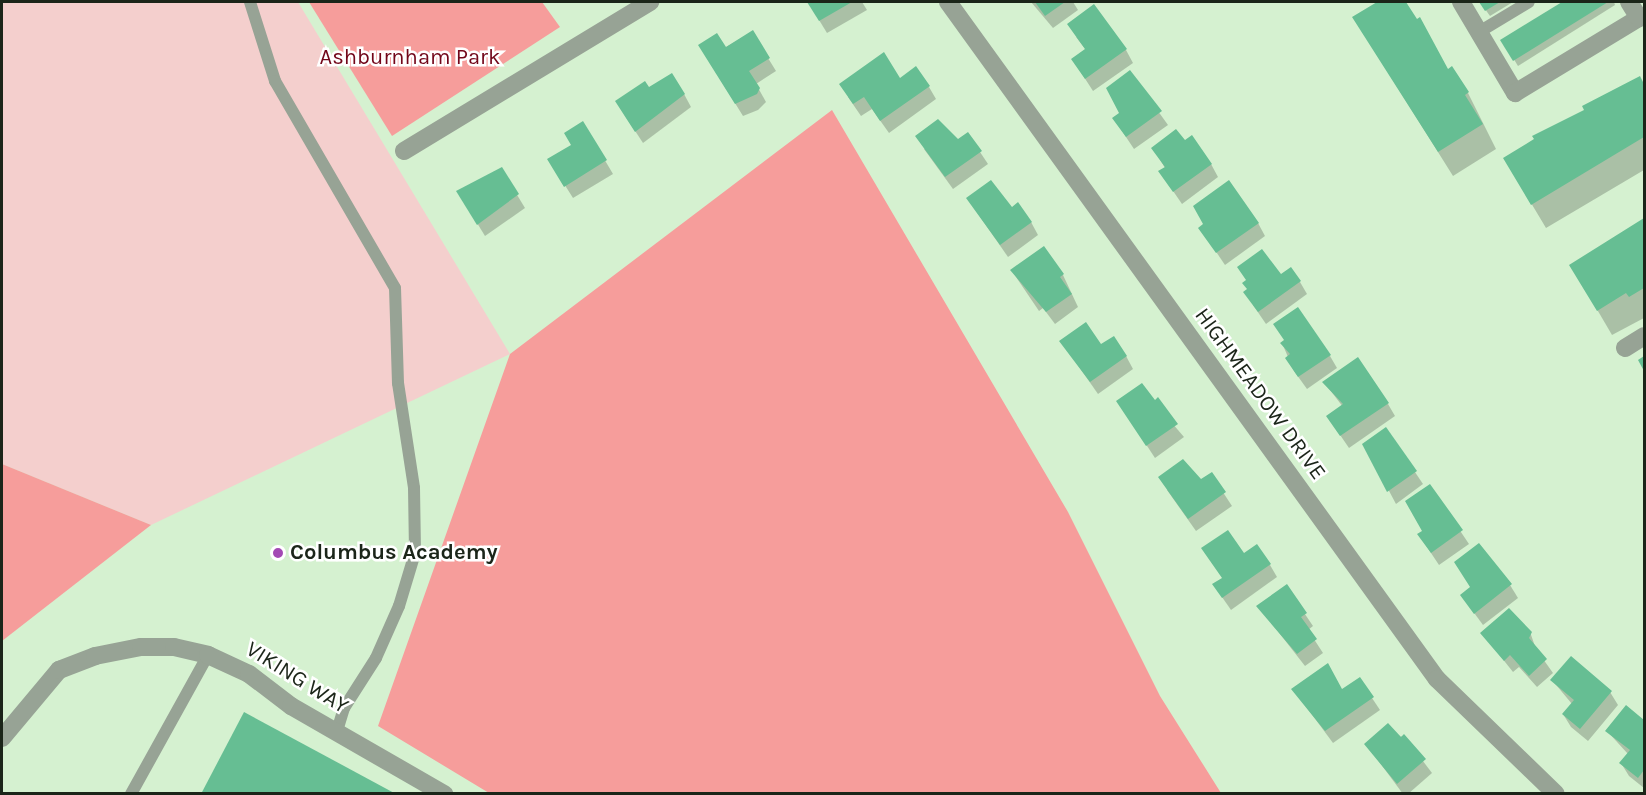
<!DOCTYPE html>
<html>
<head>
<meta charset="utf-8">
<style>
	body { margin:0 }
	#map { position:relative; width:1646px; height:795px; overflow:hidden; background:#d5f1d0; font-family:Karla,sans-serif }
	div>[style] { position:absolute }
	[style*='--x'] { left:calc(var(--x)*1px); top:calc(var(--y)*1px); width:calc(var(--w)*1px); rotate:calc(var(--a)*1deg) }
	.green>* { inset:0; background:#f4cfcd }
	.forest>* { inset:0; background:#f69d9b }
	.shadow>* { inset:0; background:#0003 }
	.building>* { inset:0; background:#66be93 }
	.lane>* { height:12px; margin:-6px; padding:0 6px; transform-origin:6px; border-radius:6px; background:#97a395 }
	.street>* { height:18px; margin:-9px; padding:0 9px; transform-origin:9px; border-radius:9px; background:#97a395 }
	.dots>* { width:16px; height:16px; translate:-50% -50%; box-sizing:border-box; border:3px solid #fff; border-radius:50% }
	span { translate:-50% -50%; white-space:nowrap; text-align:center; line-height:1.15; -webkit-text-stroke:5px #fff; paint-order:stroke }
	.park-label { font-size:22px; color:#720619 }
	.street-label { font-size:22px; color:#1b2519 }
	.poi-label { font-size:22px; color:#1b2519; font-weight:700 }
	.left { translate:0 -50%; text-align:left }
	.frame { position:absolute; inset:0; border:3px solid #1b2519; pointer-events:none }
</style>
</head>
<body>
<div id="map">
	<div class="green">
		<i style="clip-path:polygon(2px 2px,298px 2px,510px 354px,151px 525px,2px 464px)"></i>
	</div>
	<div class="forest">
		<i style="clip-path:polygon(309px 2px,542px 2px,560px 27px,392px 136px)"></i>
		<i style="clip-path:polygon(832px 110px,1068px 512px,1160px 696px,1221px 793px,489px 793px,378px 726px,510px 354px)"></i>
		<i style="clip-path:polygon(2px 464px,151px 525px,2px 641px)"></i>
	</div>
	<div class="shadow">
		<i style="clip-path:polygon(808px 2px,862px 2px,867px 10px,827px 33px)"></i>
		<i style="clip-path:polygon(1031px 2px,1073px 2px,1078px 10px,1053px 28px)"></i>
		<i style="clip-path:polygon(1380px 2px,1404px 2px,1448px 70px,1452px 68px,1468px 93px,1496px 149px,1453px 176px,1354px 18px)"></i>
		<i style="clip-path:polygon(1480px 2px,1513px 2px,1490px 16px)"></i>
		<i style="clip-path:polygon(1565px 2px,1614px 2px,1615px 5px,1518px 66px,1502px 40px)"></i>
		<i style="clip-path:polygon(752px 32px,776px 71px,756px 84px,766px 102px,758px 110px,743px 116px,707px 58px)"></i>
		<i style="clip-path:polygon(1076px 37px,1126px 50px,1133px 63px,1093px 91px,1073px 60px,1086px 50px)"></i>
		<i style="clip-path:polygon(1130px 72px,1168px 125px,1134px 149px,1114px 119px,1120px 114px)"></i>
		<i style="clip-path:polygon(1640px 79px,1644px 87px,1644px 170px,1546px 228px,1519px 183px,1586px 110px,1584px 106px)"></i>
		<i style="clip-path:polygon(899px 80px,929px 87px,936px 99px,889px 133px,872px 109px,861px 116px,848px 97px)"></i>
		<i style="clip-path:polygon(649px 89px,684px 94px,691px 107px,643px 143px,624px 114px)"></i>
		<i style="clip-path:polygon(583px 123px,613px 174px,573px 198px,549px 160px,573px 146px)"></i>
		<i style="clip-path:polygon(958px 141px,980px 152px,988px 164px,953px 189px,924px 149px)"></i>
		<i style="clip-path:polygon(1184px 142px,1211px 164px,1218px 177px,1182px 204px,1160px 172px,1165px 168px,1153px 148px)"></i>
		<i style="clip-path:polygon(502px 170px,525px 208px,485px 236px,458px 192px)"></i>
		<i style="clip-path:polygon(1012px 209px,1031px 222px,1038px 235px,1008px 257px,976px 211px)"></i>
		<i style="clip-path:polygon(1644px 220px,1644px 318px,1612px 335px,1571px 265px)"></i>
		<i style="clip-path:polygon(1258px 223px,1265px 236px,1225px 265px,1200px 228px)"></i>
		<i style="clip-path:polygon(1012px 271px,1063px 275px,1078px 307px,1055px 324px,1043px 308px,1039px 311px)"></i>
		<i style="clip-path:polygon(1280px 276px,1300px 282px,1307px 294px,1266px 324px,1253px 305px)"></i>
		<i style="clip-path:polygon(1061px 341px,1101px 347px,1126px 356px,1133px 369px,1098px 394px)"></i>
		<i style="clip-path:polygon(1285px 341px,1330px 356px,1337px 368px,1307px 389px,1294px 371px,1282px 343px)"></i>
		<i style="clip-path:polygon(1324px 382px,1388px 404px,1395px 416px,1349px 448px,1336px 429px,1343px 407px)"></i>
		<i style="clip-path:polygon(1154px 402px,1184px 437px,1155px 458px,1126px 414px)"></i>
		<i style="clip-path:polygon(1386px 429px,1423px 484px,1396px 504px,1364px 444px)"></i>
		<i style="clip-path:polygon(1211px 474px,1232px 506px,1196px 531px,1167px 490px,1201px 481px)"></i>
		<i style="clip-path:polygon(1430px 486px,1469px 544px,1439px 565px,1419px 535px,1424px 531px)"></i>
		<i style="clip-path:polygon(1244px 555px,1270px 565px,1277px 577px,1231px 610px,1222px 597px)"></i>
		<i style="clip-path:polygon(1510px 585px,1518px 598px,1483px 625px,1461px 595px,1471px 588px)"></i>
		<i style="clip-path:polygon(1286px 586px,1313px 626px,1308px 630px,1323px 653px,1305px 666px,1258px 606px)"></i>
		<i style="clip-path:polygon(1530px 632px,1536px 649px,1553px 673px,1537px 687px,1519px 667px,1513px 672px,1482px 633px)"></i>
		<i style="clip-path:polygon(1552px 680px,1610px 692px,1618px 705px,1588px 741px,1571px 727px,1563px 714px,1572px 704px)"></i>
		<i style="clip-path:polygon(1293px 689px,1341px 691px,1372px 698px,1380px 710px,1333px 743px)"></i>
		<i style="clip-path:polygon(1626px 707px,1644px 722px,1644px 788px,1629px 776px,1621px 763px,1628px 754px,1607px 731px)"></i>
		<i style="clip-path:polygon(1404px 736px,1432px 773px,1408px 794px,1403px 794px,1366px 744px)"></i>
	</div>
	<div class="building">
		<i style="clip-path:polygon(807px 2px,852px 2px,819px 21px)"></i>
		<i style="clip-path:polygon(1035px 2px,1065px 2px,1045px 16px)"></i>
		<i style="clip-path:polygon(1377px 2px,1406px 2px,1417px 19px,1420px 17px,1448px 69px,1452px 66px,1469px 92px,1465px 95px,1483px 124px,1438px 152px,1352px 17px)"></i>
		<i style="clip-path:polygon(1479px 2px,1500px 2px,1485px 11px)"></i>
		<i style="clip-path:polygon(1562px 2px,1608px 2px,1513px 61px,1500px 40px)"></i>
		<i style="clip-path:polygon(1094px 4px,1127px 49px,1085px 79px,1071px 59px,1085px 49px,1067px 24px)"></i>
		<i style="clip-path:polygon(753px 30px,770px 58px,749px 71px,760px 88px,757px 94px,735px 104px,698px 45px,717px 33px,726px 47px)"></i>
		<i style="clip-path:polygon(884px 52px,900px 78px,916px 66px,930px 86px,880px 121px,864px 97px,853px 104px,839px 84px)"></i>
		<i style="clip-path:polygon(1130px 70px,1162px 111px,1126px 137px,1112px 118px,1119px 113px,1106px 88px)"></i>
		<i style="clip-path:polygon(672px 73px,685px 94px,635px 132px,615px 101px,645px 81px,649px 87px)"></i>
		<i style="clip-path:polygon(1640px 76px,1644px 84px,1644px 137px,1531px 205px,1503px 158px,1534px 139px,1532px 136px,1584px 110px,1582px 106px)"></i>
		<i style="clip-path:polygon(938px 119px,958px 139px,968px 132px,982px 151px,945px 177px,915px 136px)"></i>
		<i style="clip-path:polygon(583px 121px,607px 160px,564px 187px,547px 159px,571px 145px,564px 133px)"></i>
		<i style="clip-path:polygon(1176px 129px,1185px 140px,1192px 135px,1212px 164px,1173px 192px,1158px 171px,1165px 167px,1151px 148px)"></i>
		<i style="clip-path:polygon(502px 167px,519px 194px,477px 225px,456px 191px)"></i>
		<i style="clip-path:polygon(991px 180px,1012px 207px,1018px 202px,1032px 222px,1000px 245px,966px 198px)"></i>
		<i style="clip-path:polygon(1229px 180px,1259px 223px,1216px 253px,1198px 228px,1203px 224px,1193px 206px)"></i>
		<i style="clip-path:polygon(1644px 218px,1644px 288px,1629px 297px,1626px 293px,1597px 311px,1569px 265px)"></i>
		<i style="clip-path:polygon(1044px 246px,1064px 274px,1060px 277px,1072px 294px,1046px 312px,1010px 270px)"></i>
		<i style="clip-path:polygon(1262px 249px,1281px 274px,1291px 267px,1301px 281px,1258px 312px,1243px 292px,1247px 289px,1242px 283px,1246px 280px,1237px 267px)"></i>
		<i style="clip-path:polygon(1298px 307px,1331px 355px,1298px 377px,1285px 358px,1290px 354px,1280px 343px,1284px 340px,1273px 324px)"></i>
		<i style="clip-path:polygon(1086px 322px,1101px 344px,1114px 336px,1127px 356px,1090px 382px,1059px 341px)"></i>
		<i style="clip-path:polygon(1644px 356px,1644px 371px,1638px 360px)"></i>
		<i style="clip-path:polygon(1358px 357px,1389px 403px,1340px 436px,1326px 416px,1343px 404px,1322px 382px)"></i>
		<i style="clip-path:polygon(1142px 383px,1155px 400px,1158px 397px,1178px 424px,1146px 446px,1116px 401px)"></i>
		<i style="clip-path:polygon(1386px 427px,1417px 471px,1387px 492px,1362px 444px)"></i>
		<i style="clip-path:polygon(1183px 459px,1201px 479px,1212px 472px,1226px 492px,1188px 519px,1158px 477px)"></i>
		<i style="clip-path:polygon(1430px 484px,1463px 530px,1431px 553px,1417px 534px,1422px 531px,1405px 501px)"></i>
		<i style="clip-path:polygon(1228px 530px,1244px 553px,1257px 544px,1271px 564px,1222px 598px,1212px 584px,1222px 578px,1201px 548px)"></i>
		<i style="clip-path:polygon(1479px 543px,1512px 584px,1474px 614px,1460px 595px,1470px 587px,1454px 562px)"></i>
		<i style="clip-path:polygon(1287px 584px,1307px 613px,1301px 617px,1317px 639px,1297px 654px,1256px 606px)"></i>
		<i style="clip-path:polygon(1509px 608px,1532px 632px,1529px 638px,1547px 659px,1529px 676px,1510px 655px,1504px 661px,1480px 633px)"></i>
		<i style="clip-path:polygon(1571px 656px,1612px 691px,1580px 729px,1562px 714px,1574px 700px,1550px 680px)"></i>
		<i style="clip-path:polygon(1328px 663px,1342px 689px,1360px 677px,1374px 697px,1325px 731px,1291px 689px)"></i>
		<i style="clip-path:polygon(1626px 705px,1644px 720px,1644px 770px,1638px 778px,1619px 763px,1630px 750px,1605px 731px)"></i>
		<i style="clip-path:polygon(244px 712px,396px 794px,201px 794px)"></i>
		<i style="clip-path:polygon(1388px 723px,1401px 737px,1404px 734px,1426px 759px,1397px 784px,1364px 744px)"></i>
	</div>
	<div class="lane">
		<i style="--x:250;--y:2;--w:83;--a:72.4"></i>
		<i style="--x:275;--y:81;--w:239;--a:59.9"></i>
		<i style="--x:395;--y:288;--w:95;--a:88.2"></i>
		<i style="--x:398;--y:383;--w:106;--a:81.3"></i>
		<i style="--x:414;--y:488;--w:65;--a:89.1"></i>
		<i style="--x:415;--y:553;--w:55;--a:106.8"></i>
		<i style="--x:399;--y:606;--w:57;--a:113.9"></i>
		<i style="--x:376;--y:658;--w:59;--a:122.6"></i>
		<i style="--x:344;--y:708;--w:24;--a:107"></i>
		<i style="--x:1479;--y:32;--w:58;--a:-31"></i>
		<i style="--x:131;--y:794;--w:159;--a:-61"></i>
	</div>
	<div class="street">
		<i style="--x:948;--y:2;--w:835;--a:54.16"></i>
		<i style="--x:1437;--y:679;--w:165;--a:44"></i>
		<i style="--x:1461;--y:2;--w:106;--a:59.3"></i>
		<i style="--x:1515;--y:93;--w:145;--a:-31.2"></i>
		<i style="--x:1629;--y:2;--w:19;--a:58"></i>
		<i style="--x:404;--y:151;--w:288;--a:-31.2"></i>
		<i style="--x:1625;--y:348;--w:22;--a:-32"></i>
		<i style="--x:2;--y:738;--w:89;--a:-50"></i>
		<i style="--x:59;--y:670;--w:39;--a:-21"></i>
		<i style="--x:95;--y:656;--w:47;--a:-11.1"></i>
		<i style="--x:141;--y:647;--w:33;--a:0"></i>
		<i style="--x:174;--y:647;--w:35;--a:13"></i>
		<i style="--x:208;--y:655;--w:45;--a:24.9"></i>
		<i style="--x:249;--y:674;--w:53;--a:37.3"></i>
		<i style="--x:291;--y:706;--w:177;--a:29.9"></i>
	</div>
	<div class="dots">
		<i style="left:278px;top:553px;background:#a349b4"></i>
	</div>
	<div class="park-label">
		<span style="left:410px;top:58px">Ashburnham Park</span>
	</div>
	<div class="street-label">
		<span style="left:1260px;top:394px;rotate:54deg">HIGHMEADOW DRIVE</span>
		<span style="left:297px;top:678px;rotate:32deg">VIKING WAY</span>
	</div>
	<div class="poi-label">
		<span class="left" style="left:290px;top:553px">Columbus Academy</span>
	</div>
	<div class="frame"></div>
</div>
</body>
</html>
